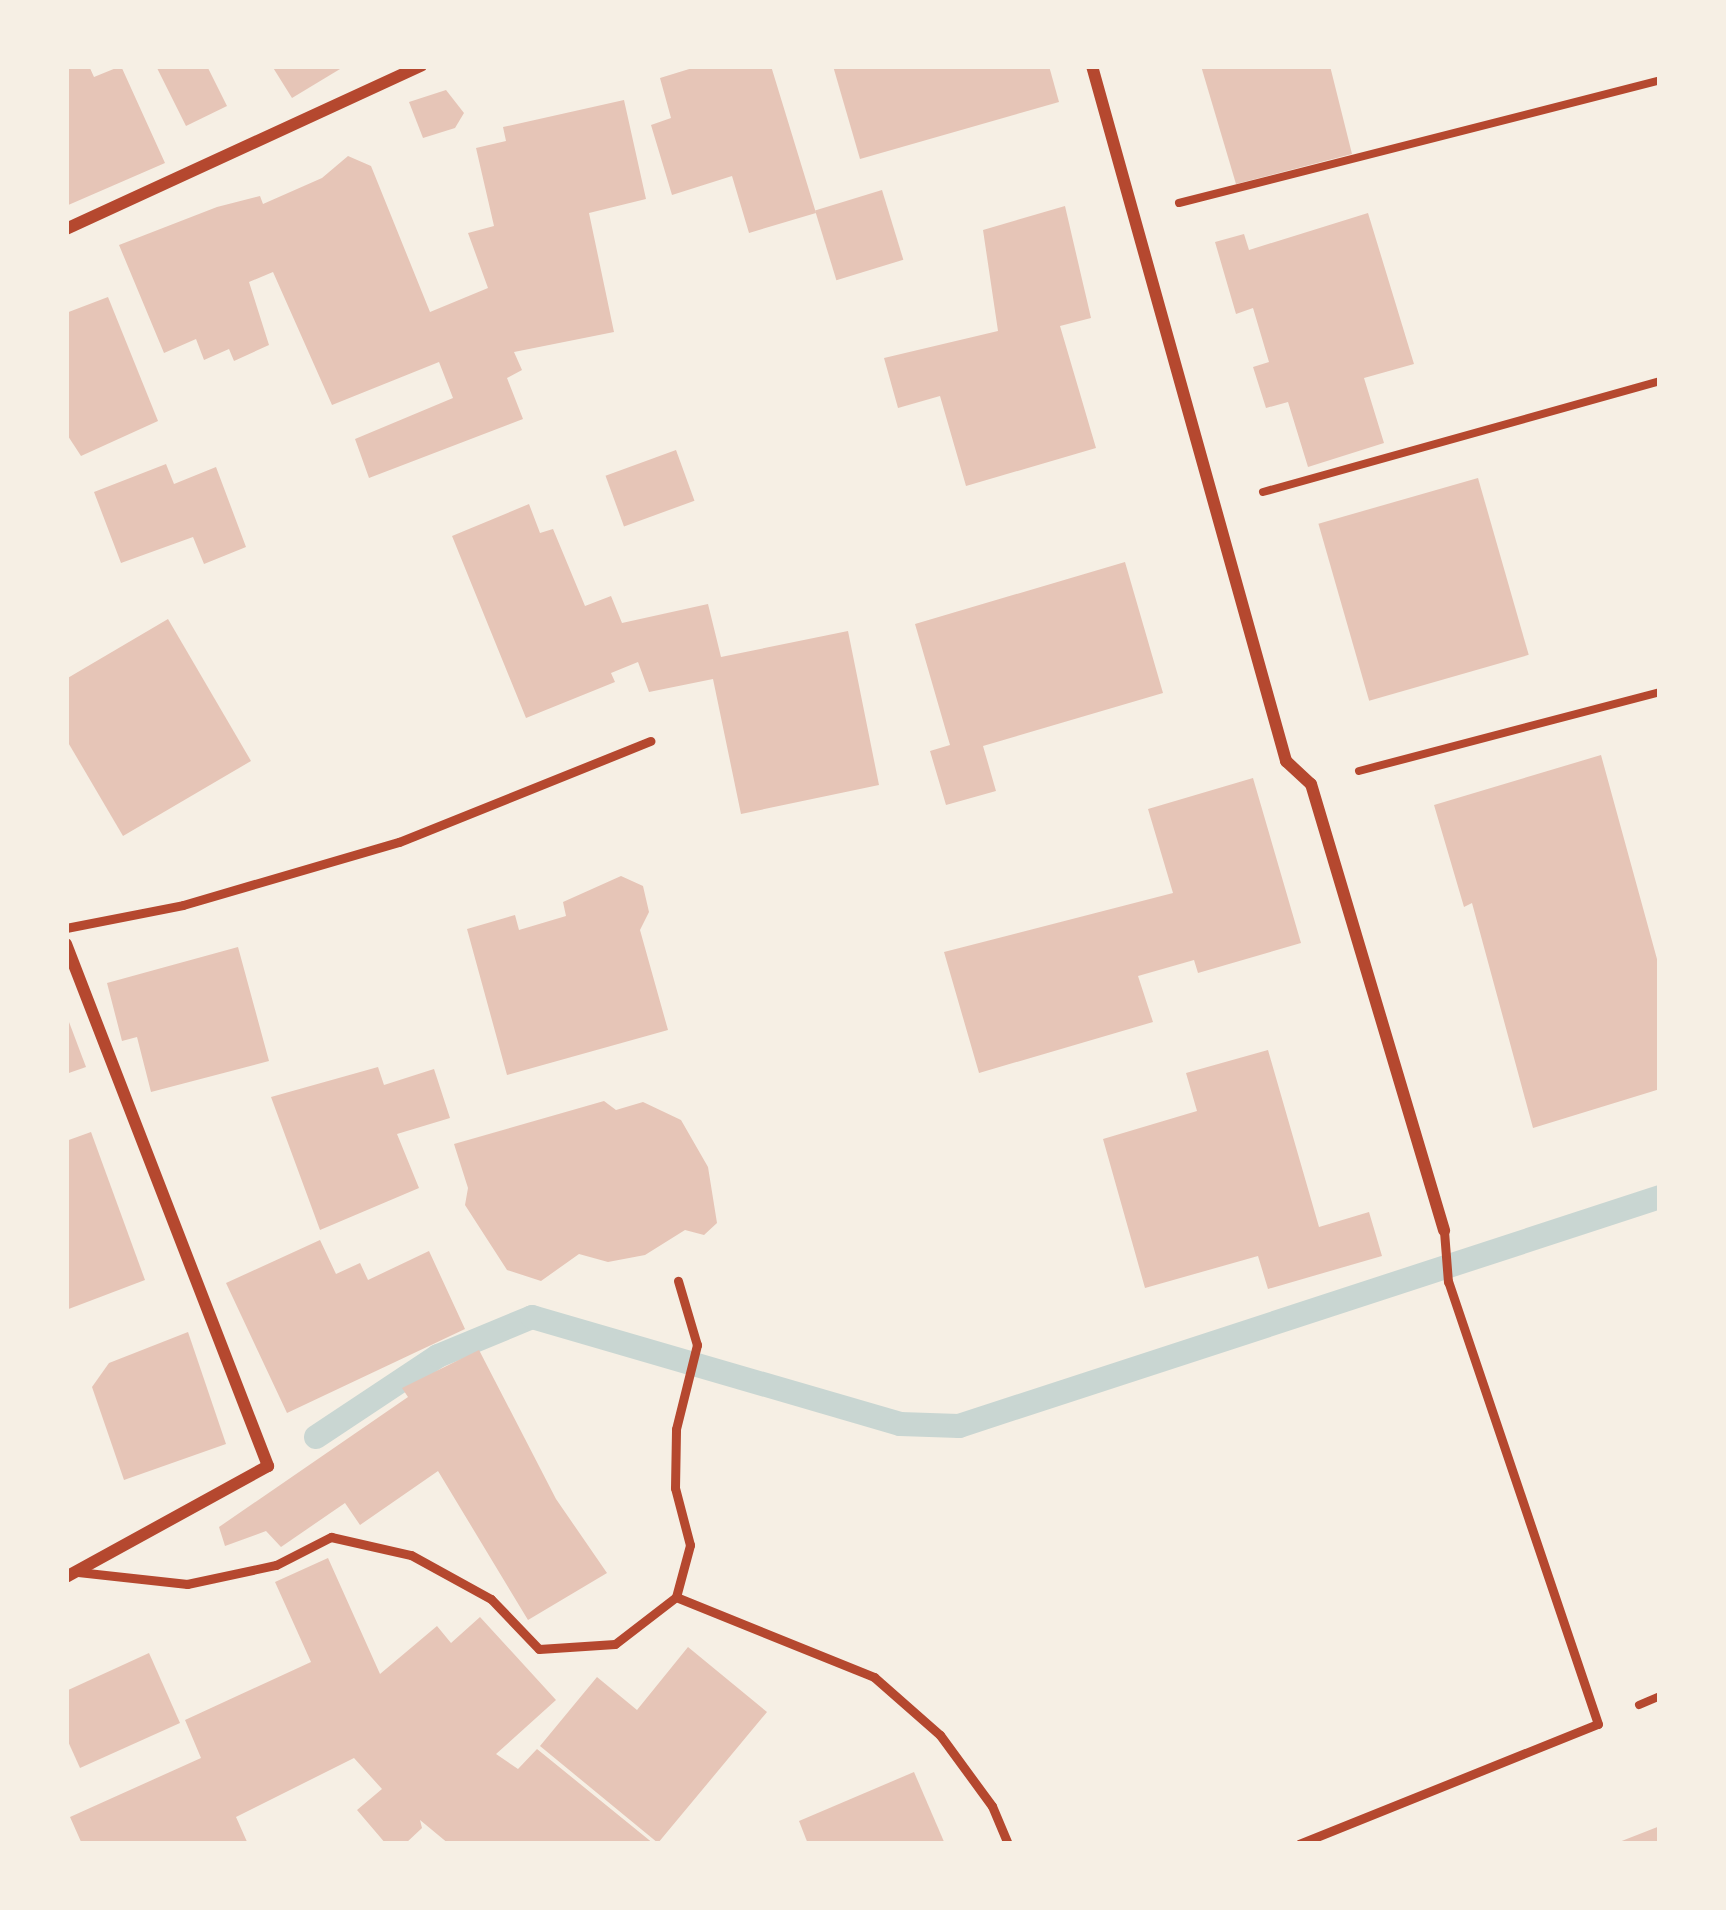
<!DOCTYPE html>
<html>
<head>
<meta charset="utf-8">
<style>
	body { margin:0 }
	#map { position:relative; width:1726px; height:1910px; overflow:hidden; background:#f6efe4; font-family:Signika,sans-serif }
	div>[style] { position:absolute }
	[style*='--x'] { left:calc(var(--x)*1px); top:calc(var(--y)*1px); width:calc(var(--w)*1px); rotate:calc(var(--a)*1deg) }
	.stream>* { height:24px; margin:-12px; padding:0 12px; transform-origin:12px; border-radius:12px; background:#c9d6d2 }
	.building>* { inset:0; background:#e6c5b7; transform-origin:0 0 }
	.path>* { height:8px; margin:-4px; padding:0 4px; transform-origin:4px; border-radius:4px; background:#b5482f }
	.service>* { height:9px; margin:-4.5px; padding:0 4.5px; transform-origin:4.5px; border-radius:4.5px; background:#b5482f }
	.minor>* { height:12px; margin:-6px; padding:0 6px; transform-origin:6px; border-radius:6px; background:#b5482f }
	span { translate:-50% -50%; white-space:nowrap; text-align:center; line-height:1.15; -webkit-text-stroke:10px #f6efe4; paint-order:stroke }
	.frame { position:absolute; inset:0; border:69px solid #f6efe4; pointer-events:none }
</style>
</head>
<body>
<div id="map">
	<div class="stream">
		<i style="--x:316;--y:1437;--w:146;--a:-33.6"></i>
		<i style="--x:438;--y:1356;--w:102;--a:-22.5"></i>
		<i style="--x:532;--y:1317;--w:383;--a:16.2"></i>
		<i style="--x:900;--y:1424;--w:59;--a:1.9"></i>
		<i style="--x:959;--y:1426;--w:737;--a:-18.09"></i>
	</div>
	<div class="building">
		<i style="clip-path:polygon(66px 66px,89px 66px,94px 77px,121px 66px,165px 163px,66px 206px)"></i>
		<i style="clip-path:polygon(156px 66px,207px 66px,227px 106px,186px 126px)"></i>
		<i style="clip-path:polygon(272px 66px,345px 66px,292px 98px)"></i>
		<i style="clip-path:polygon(699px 66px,771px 66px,816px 213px,749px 233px,732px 176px,672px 195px,651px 125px,671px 118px,660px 78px)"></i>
		<i style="clip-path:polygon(833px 66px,1049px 66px,1059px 102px,860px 159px)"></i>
		<i style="clip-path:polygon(1201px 66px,1330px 66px,1352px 154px,1236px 184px)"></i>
		<i style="clip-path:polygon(446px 90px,464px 113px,455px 128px,423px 138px,409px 102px)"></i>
		<i style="clip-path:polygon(624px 100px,646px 199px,589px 213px,614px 332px,514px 352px,522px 370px,507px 378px,523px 419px,369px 478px,355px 439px,453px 398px,439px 362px,332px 405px,273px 272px,249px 282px,269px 345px,234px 361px,229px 349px,204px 360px,196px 339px,164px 353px,119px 245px,217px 207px,260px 196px,263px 204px,322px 178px,348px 156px,371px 166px,430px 312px,488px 288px,468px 233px,494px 226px,476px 148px,506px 141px,503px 127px)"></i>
		<i style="left:882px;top:190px;width:73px;height:70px;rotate:73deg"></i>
		<i style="clip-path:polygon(1065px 206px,1091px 318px,1060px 326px,1096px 448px,966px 486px,940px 396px,898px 408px,884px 358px,998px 331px,983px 230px)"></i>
		<i style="clip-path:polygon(1368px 213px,1414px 364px,1364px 378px,1384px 443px,1308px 467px,1288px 402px,1266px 408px,1253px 367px,1269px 362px,1253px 308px,1236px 314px,1215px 242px,1244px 234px,1249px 250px)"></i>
		<i style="clip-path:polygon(108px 297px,158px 421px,81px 456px,66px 433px,66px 313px)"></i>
		<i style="left:676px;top:450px;width:54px;height:75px;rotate:70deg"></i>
		<i style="clip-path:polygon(166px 464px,174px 484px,216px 467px,246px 547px,204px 564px,193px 537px,121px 563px,94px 492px)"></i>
		<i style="left:1478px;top:478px;width:184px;height:166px;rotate:74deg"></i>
		<i style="clip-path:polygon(529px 504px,540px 533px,553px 529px,585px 606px,611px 596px,622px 623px,708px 604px,721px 657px,848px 631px,879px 785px,741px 814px,713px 679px,649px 692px,638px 662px,611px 673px,615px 682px,526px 718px,452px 536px)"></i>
		<i style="clip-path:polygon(1125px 562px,1163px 693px,983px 746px,996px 791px,946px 805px,930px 751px,950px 745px,915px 624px)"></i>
		<i style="clip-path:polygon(168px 619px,251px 761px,123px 836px,66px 739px,66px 679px)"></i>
		<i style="clip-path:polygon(1601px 755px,1660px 970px,1660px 1089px,1533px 1128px,1472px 903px,1464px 907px,1434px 805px)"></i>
		<i style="clip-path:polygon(1253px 778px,1301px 943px,1198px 973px,1194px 960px,1138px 976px,1153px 1022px,979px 1073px,944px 952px,1173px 893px,1148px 809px)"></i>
		<i style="clip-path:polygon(621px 876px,643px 886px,649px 912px,640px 930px,668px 1030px,507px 1075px,467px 929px,515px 915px,519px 930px,566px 916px,563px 902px)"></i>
		<i style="clip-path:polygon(238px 947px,269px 1061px,151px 1092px,137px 1037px,122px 1041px,107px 983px)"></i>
		<i style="clip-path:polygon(66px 1014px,86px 1067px,66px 1074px)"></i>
		<i style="clip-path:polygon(1268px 1050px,1319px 1227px,1369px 1212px,1382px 1256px,1268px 1289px,1258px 1256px,1145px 1288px,1103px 1139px,1197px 1111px,1186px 1073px)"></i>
		<i style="clip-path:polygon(378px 1067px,384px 1085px,434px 1069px,450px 1118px,397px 1134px,419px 1188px,320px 1230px,271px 1097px)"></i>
		<i style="clip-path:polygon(604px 1101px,616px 1110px,643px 1102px,681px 1120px,708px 1167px,717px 1223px,704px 1235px,685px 1230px,645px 1255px,608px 1262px,579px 1254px,541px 1281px,507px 1270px,465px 1205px,468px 1188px,454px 1144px)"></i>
		<i style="clip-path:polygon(91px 1132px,145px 1280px,66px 1310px,66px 1141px)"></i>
		<i style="clip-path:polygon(320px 1240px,336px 1274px,360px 1263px,368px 1280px,429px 1251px,465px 1329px,287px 1413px,226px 1283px)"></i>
		<i style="clip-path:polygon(188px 1332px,226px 1444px,124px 1480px,92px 1387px,109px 1363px)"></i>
		<i style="clip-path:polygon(479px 1350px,556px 1499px,607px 1573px,528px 1620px,438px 1471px,360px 1525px,345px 1503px,281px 1547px,266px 1531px,225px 1546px,219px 1527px,408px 1397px,402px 1388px)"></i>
		<i style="clip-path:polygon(328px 1558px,380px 1674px,437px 1626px,451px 1643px,480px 1617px,556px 1700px,496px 1754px,518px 1769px,537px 1749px,654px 1844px,449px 1844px,420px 1820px,422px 1828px,405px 1844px,386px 1844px,357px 1810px,382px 1789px,354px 1758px,236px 1817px,248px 1844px,82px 1844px,70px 1817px,201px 1758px,185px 1720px,311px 1662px,275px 1582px)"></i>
		<i style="clip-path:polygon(688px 1647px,767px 1712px,658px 1843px,540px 1746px,597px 1677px,637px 1710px)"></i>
		<i style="clip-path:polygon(149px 1653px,180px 1723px,80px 1768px,66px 1737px,66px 1691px)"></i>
		<i style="clip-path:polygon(914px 1772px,945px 1844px,808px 1844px,799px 1821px)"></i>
		<i style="clip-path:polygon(1660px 1826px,1660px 1844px,1614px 1844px)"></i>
	</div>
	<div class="path">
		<i style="--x:1179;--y:203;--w:496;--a:-14.3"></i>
		<i style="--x:1263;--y:492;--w:412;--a:-15.6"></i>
		<i style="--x:1359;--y:771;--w:311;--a:-14.7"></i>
		<i style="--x:1639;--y:1705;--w:23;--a:-23"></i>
	</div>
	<div class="service">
		<i style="--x:66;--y:928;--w:119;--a:-11.1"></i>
		<i style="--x:183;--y:905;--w:225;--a:-16.3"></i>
		<i style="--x:399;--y:842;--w:271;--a:-21.9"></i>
		<i style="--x:78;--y:1572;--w:110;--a:6.3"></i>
		<i style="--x:187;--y:1584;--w:91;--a:-12.1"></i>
		<i style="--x:276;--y:1565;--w:62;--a:-27"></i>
		<i style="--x:331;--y:1537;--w:82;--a:12.7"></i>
		<i style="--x:411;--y:1555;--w:91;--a:28.8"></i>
		<i style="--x:491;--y:1599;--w:69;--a:46.2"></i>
		<i style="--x:539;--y:1649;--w:76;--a:-3.8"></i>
		<i style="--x:615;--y:1644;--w:77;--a:-37.6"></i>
		<i style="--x:676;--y:1597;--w:54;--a:-74.9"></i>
		<i style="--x:690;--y:1545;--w:59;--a:-104.7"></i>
		<i style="--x:675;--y:1488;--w:59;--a:-89"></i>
		<i style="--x:676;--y:1429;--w:87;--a:-76"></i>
		<i style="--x:697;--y:1345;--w:67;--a:-106.5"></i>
		<i style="--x:676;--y:1597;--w:214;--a:22"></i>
		<i style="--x:874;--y:1677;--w:88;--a:41.3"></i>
		<i style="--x:940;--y:1735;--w:88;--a:53.8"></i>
		<i style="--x:992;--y:1806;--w:41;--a:67.2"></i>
		<i style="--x:1299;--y:1844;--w:322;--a:-21.9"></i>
		<i style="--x:1598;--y:1724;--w:467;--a:-108.7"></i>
		<i style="--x:1448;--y:1282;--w:51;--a:-94.5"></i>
	</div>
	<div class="minor">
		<i style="--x:1092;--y:66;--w:722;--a:74.4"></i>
		<i style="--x:1286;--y:761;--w:34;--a:43"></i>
		<i style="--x:1311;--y:784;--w:466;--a:73.4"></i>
		<i style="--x:66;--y:229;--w:391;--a:-24.7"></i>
		<i style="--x:66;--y:944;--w:560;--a:68.84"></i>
		<i style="--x:268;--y:1466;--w:230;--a:151.2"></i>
	</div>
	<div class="frame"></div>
</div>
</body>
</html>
